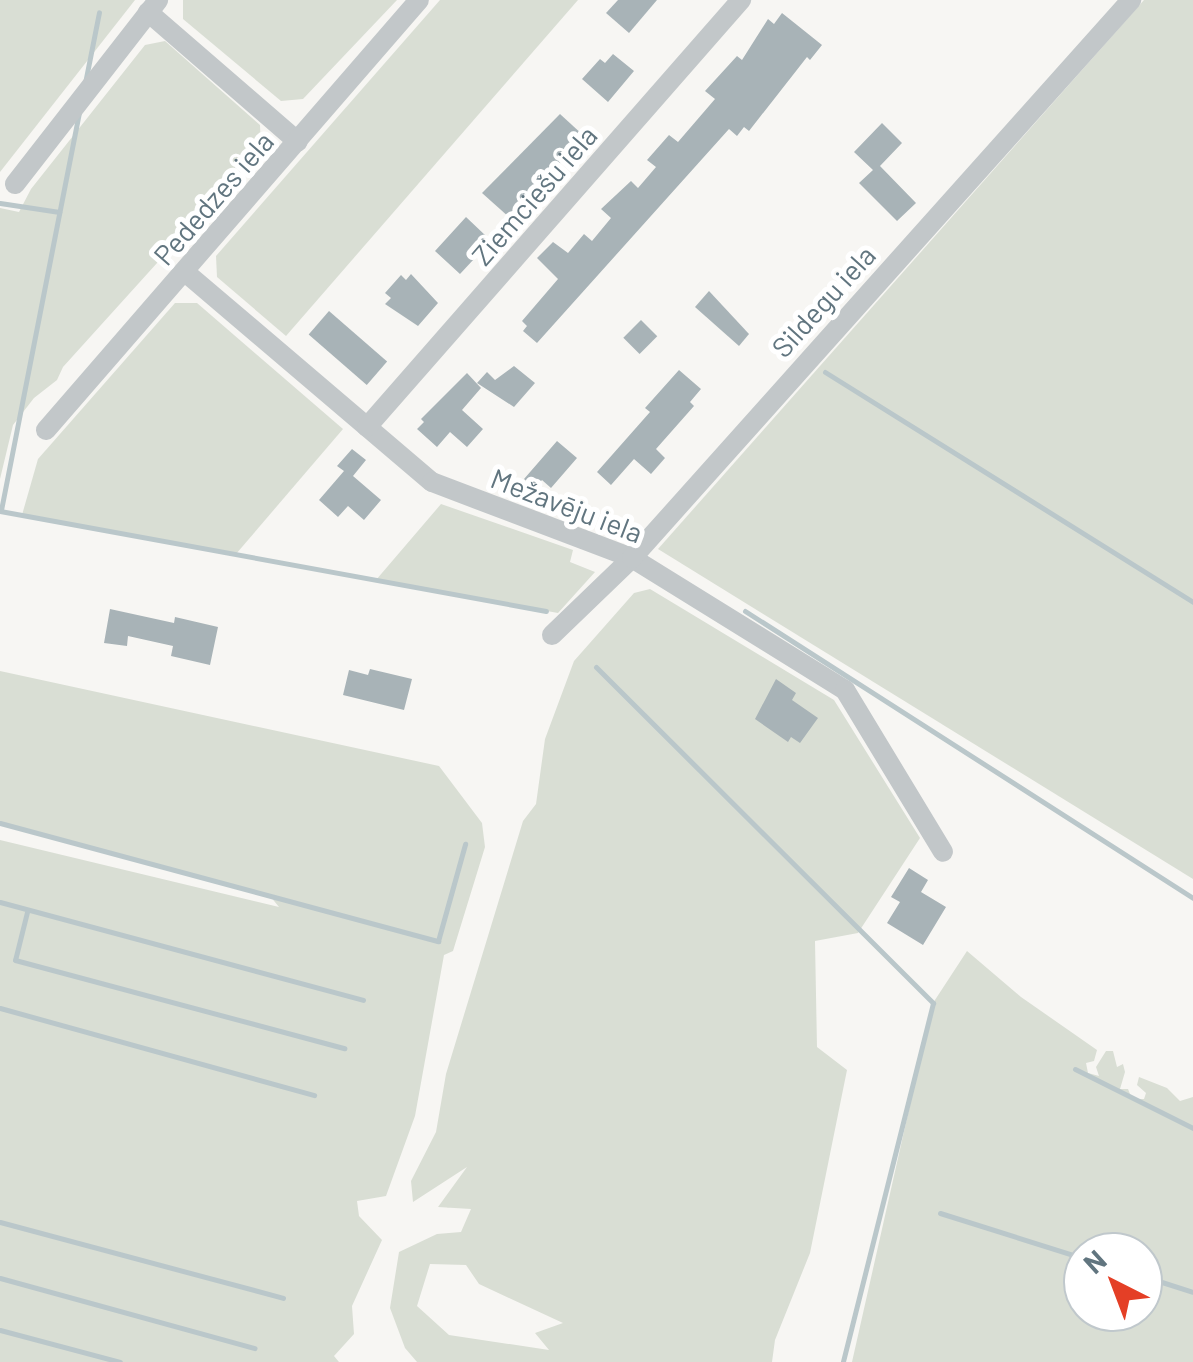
<!DOCTYPE html>
<html>
<head>
<meta charset="utf-8">
<style>
	body { margin:0 }
	#map { position:relative; width:1193px; height:1362px; overflow:hidden; background:#f7f6f3; font-family:Barlow,sans-serif }
	div>[style] { position:absolute }
	[style*='--x'] { left:calc(var(--x)*1px); top:calc(var(--y)*1px); width:calc(var(--w)*1px); rotate:calc(var(--a)*1deg) }
	.green>* { inset:0; background:#d9ded4 }
	.stream>* { height:5px; margin:-2.5px; padding:0 2.5px; transform-origin:2.5px; border-radius:2.5px; background:#bac7ca }
	.building>* { inset:0; background:#a8b3b7; transform-origin:0 0 }
	.minor>* { height:20px; margin:-10px; padding:0 10px; transform-origin:10px; border-radius:10px; background:#c2c7c9 }
	span { translate:-50% -50%; white-space:nowrap; text-align:center; line-height:1.15; -webkit-text-stroke:10px #fff; paint-order:stroke }
	.street-label { font-size:28px; color:#61757f }
	.north { position:absolute; left:1063px; top:1232px; width:100px; height:100px; box-sizing:border-box; background:#fff; border:2px solid #c0c8cc; border-radius:50%; rotate:318deg; font-size:28px; font-weight:700; line-height:40px; text-align:center; color:#61757f }
	.north::after { content:''; display:block; margin:auto; width:35px; height:45px; background:#e43f26; clip-path:polygon(50% 0,100% 100%,50% 72%,0 100%) }
</style>
</head>
<body>
<div id="map">
	<div class="green">
		<i style="clip-path:polygon(0 0,135px 0,0 172px)"></i>
		<i style="clip-path:polygon(183px 0,397px 0,303px 99px,281px 101px,183px 19px)"></i>
		<i style="clip-path:polygon(440px 0,578px 0,286px 336px,217px 277px,216px 256px)"></i>
		<i style="clip-path:polygon(1144px 0,1193px 0,1193px 879px,658px 549px)"></i>
		<i style="clip-path:polygon(165px 41px,260px 125px,261px 148px,63px 367px,57px 380px,34px 398px,13px 425px,0 479px,0 208px,19px 212px,31px 189px,145px 45px)"></i>
		<i style="clip-path:polygon(175px 303px,197px 303px,343px 429px,236px 554px,22px 515px,38px 459px)"></i>
		<i style="clip-path:polygon(441px 504px,573px 550px,570px 562px,595px 572px,558px 613px,376px 580px)"></i>
		<i style="clip-path:polygon(evenodd,650px 589px,834px 700px,920px 838px,858px 933px,815px 941px,817px 1047px,847px 1070px,810px 1253px,775px 1340px,772px 1362px,417px 1362px,405px 1348px,390px 1308px,399px 1252px,437px 1234px,461px 1232px,471px 1209px,438px 1207px,467px 1167px,413px 1202px,411px 1181px,436px 1132px,446px 1074px,523px 821px,536px 804px,545px 739px,574px 661px,634px 593px,650px 589px,430px 1264px,466px 1265px,479px 1284px,563px 1323px,535px 1333px,549px 1350px,449px 1335px,417px 1306px,430px 1264px)"></i>
		<i style="clip-path:polygon(0 671px,439px 766px,482px 823px,485px 847px,453px 951px,444px 955px,415px 1116px,386px 1196px,357px 1201px,359px 1216px,382px 1240px,352px 1306px,354px 1334px,334px 1356px,339px 1362px,0 1362px,0 840px,279px 907px,270px 896px,0 823px)"></i>
		<i style="clip-path:polygon(evenodd,967px 951px,1021px 997px,1097px 1050px,1094px 1061px,1086px 1063px,1088px 1073px,1099px 1076px,1096px 1067px,1106px 1051px,1113px 1051px,1117px 1067px,1123px 1064px,1125px 1072px,1120px 1089px,1128px 1089px,1132px 1099px,1144px 1099px,1146px 1093px,1137px 1085px,1139px 1077px,1167px 1088px,1180px 1101px,1193px 1097px,1193px 1362px,852px 1362px,933px 1003px,967px 951px,1083px 1252px,1143px 1252px,1143px 1312px,1083px 1312px,1083px 1252px)"></i>
	</div>
	<div class="stream">
		<i style="--x:85;--y:83;--w:72;--a:-78.8"></i>
		<i style="--x:0;--y:203;--w:60;--a:8.7"></i>
		<i style="--x:825;--y:372;--w:434;--a:32"></i>
		<i style="--x:1;--y:510;--w:405;--a:-78.9"></i>
		<i style="--x:0;--y:511;--w:555;--a:10.38"></i>
		<i style="--x:745;--y:611;--w:532;--a:32.64"></i>
		<i style="--x:596;--y:667;--w:476;--a:44.9"></i>
		<i style="--x:933;--y:1003;--w:370;--a:104.1"></i>
		<i style="--x:0;--y:823;--w:454;--a:15.1"></i>
		<i style="--x:438;--y:941;--w:101;--a:-74.4"></i>
		<i style="--x:0;--y:902;--w:376;--a:15.1"></i>
		<i style="--x:27;--y:912;--w:49;--a:104"></i>
		<i style="--x:15;--y:960;--w:341;--a:15"></i>
		<i style="--x:0;--y:1008;--w:326;--a:15.5"></i>
		<i style="--x:1075;--y:1069;--w:132;--a:26.6"></i>
		<i style="--x:940;--y:1213;--w:150;--a:17.5"></i>
		<i style="--x:0;--y:1222;--w:293;--a:15"></i>
		<i style="--x:1143;--y:1276;--w:52;--a:17.7"></i>
		<i style="--x:0;--y:1278;--w:264;--a:15.4"></i>
		<i style="--x:0;--y:1330;--w:124;--a:14.9"></i>
	</div>
	<div class="building">
		<i style="clip-path:polygon(618px 0,657px 0,629px 33px,606px 13px)"></i>
		<i style="clip-path:polygon(782px 13px,822px 45px,810px 60px,807px 57px,749px 131px,744px 127px,737px 136px,729px 129px,537px 343px,523px 331px,527px 326px,522px 321px,558px 279px,537px 258px,553px 242px,568px 253px,584px 234px,592px 241px,611px 218px,601px 209px,631px 181px,638px 188px,656px 167px,647px 160px,669px 135px,678px 142px,715px 99px,705px 91px,737px 56px,742px 60px,768px 19px,774px 24px)"></i>
		<i style="clip-path:polygon(613px 54px,634px 71px,608px 102px,582px 79px,600px 59px,605px 63px)"></i>
		<i style="clip-path:polygon(560px 114px,584px 136px,511px 219px,482px 193px)"></i>
		<i style="clip-path:polygon(882px 123px,902px 143px,880px 166px,916px 203px,897px 221px,859px 183px,873px 170px,854px 152px)"></i>
		<i style="clip-path:polygon(466px 217px,486px 236px,483px 239px,488px 244px,460px 274px,435px 251px)"></i>
		<i style="clip-path:polygon(411px 274px,438px 303px,418px 326px,385px 304px,391px 298px,385px 293px,401px 275px,406px 280px)"></i>
		<i style="clip-path:polygon(709px 291px,749px 334px,739px 346px,695px 307px)"></i>
		<i style="left:329px;top:311px;width:77px;height:31px;rotate:41deg"></i>
		<i style="left:641px;top:320px;width:23px;height:25px;rotate:45deg"></i>
		<i style="clip-path:polygon(514px 366px,535px 383px,514px 407px,477px 383px,487px 372px,495px 380px)"></i>
		<i style="clip-path:polygon(679px 370px,701px 389px,690px 402px,694px 406px,656px 449px,665px 458px,651px 474px,634px 459px,611px 485px,597px 472px,650px 412px,645px 408px)"></i>
		<i style="clip-path:polygon(467px 373px,481px 388px,462px 410px,483px 429px,467px 447px,450px 432px,437px 447px,417px 429px,424px 422px,421px 419px)"></i>
		<i style="clip-path:polygon(557px 441px,577px 458px,551px 488px,542px 480px,535px 488px,524px 479px)"></i>
		<i style="clip-path:polygon(352px 449px,366px 460px,353px 476px,381px 500px,364px 520px,348px 506px,338px 517px,319px 500px,344px 471px,337px 466px)"></i>
		<i style="clip-path:polygon(110px 609px,174px 623px,175px 617px,218px 627px,210px 665px,171px 656px,173px 646px,128px 636px,127px 646px,104px 643px)"></i>
		<i style="clip-path:polygon(370px 669px,412px 679px,404px 710px,343px 695px,349px 670px,368px 675px)"></i>
		<i style="clip-path:polygon(776px 679px,796px 693px,792px 700px,818px 718px,800px 743px,791px 737px,788px 742px,755px 719px)"></i>
		<i style="clip-path:polygon(909px 868px,928px 880px,921px 892px,946px 907px,923px 945px,887px 923px,900px 902px,891px 897px)"></i>
	</div>
	<div class="minor">
		<i style="--x:148;--y:12;--w:198;--a:40.9"></i>
		<i style="--x:15;--y:184;--w:233;--a:-52.1"></i>
		<i style="--x:185;--y:272;--w:324;--a:40.4"></i>
		<i style="--x:432;--y:482;--w:214;--a:20.8"></i>
		<i style="--x:632;--y:558;--w:251;--a:31.8"></i>
		<i style="--x:845;--y:690;--w:189;--a:58.8"></i>
		<i style="--x:367;--y:427;--w:568;--a:-48.79"></i>
		<i style="--x:46;--y:430;--w:569;--a:-49.06"></i>
		<i style="--x:552;--y:635;--w:111;--a:-43.9"></i>
		<i style="--x:632;--y:558;--w:749;--a:-48.19"></i>
	</div>
	<div class="street-label">
		<span style="left:534px;top:195px;rotate:-49deg">Ziemciešu iela</span>
		<span style="left:213px;top:198px;rotate:-49deg">Pededzes iela</span>
		<span style="left:823px;top:301px;rotate:-48deg">Sildegu iela</span>
		<span style="left:567px;top:505px;rotate:21deg">Mežavēju iela</span>
	</div>
	<div class="north">N</div>
</div>
</body>
</html>
